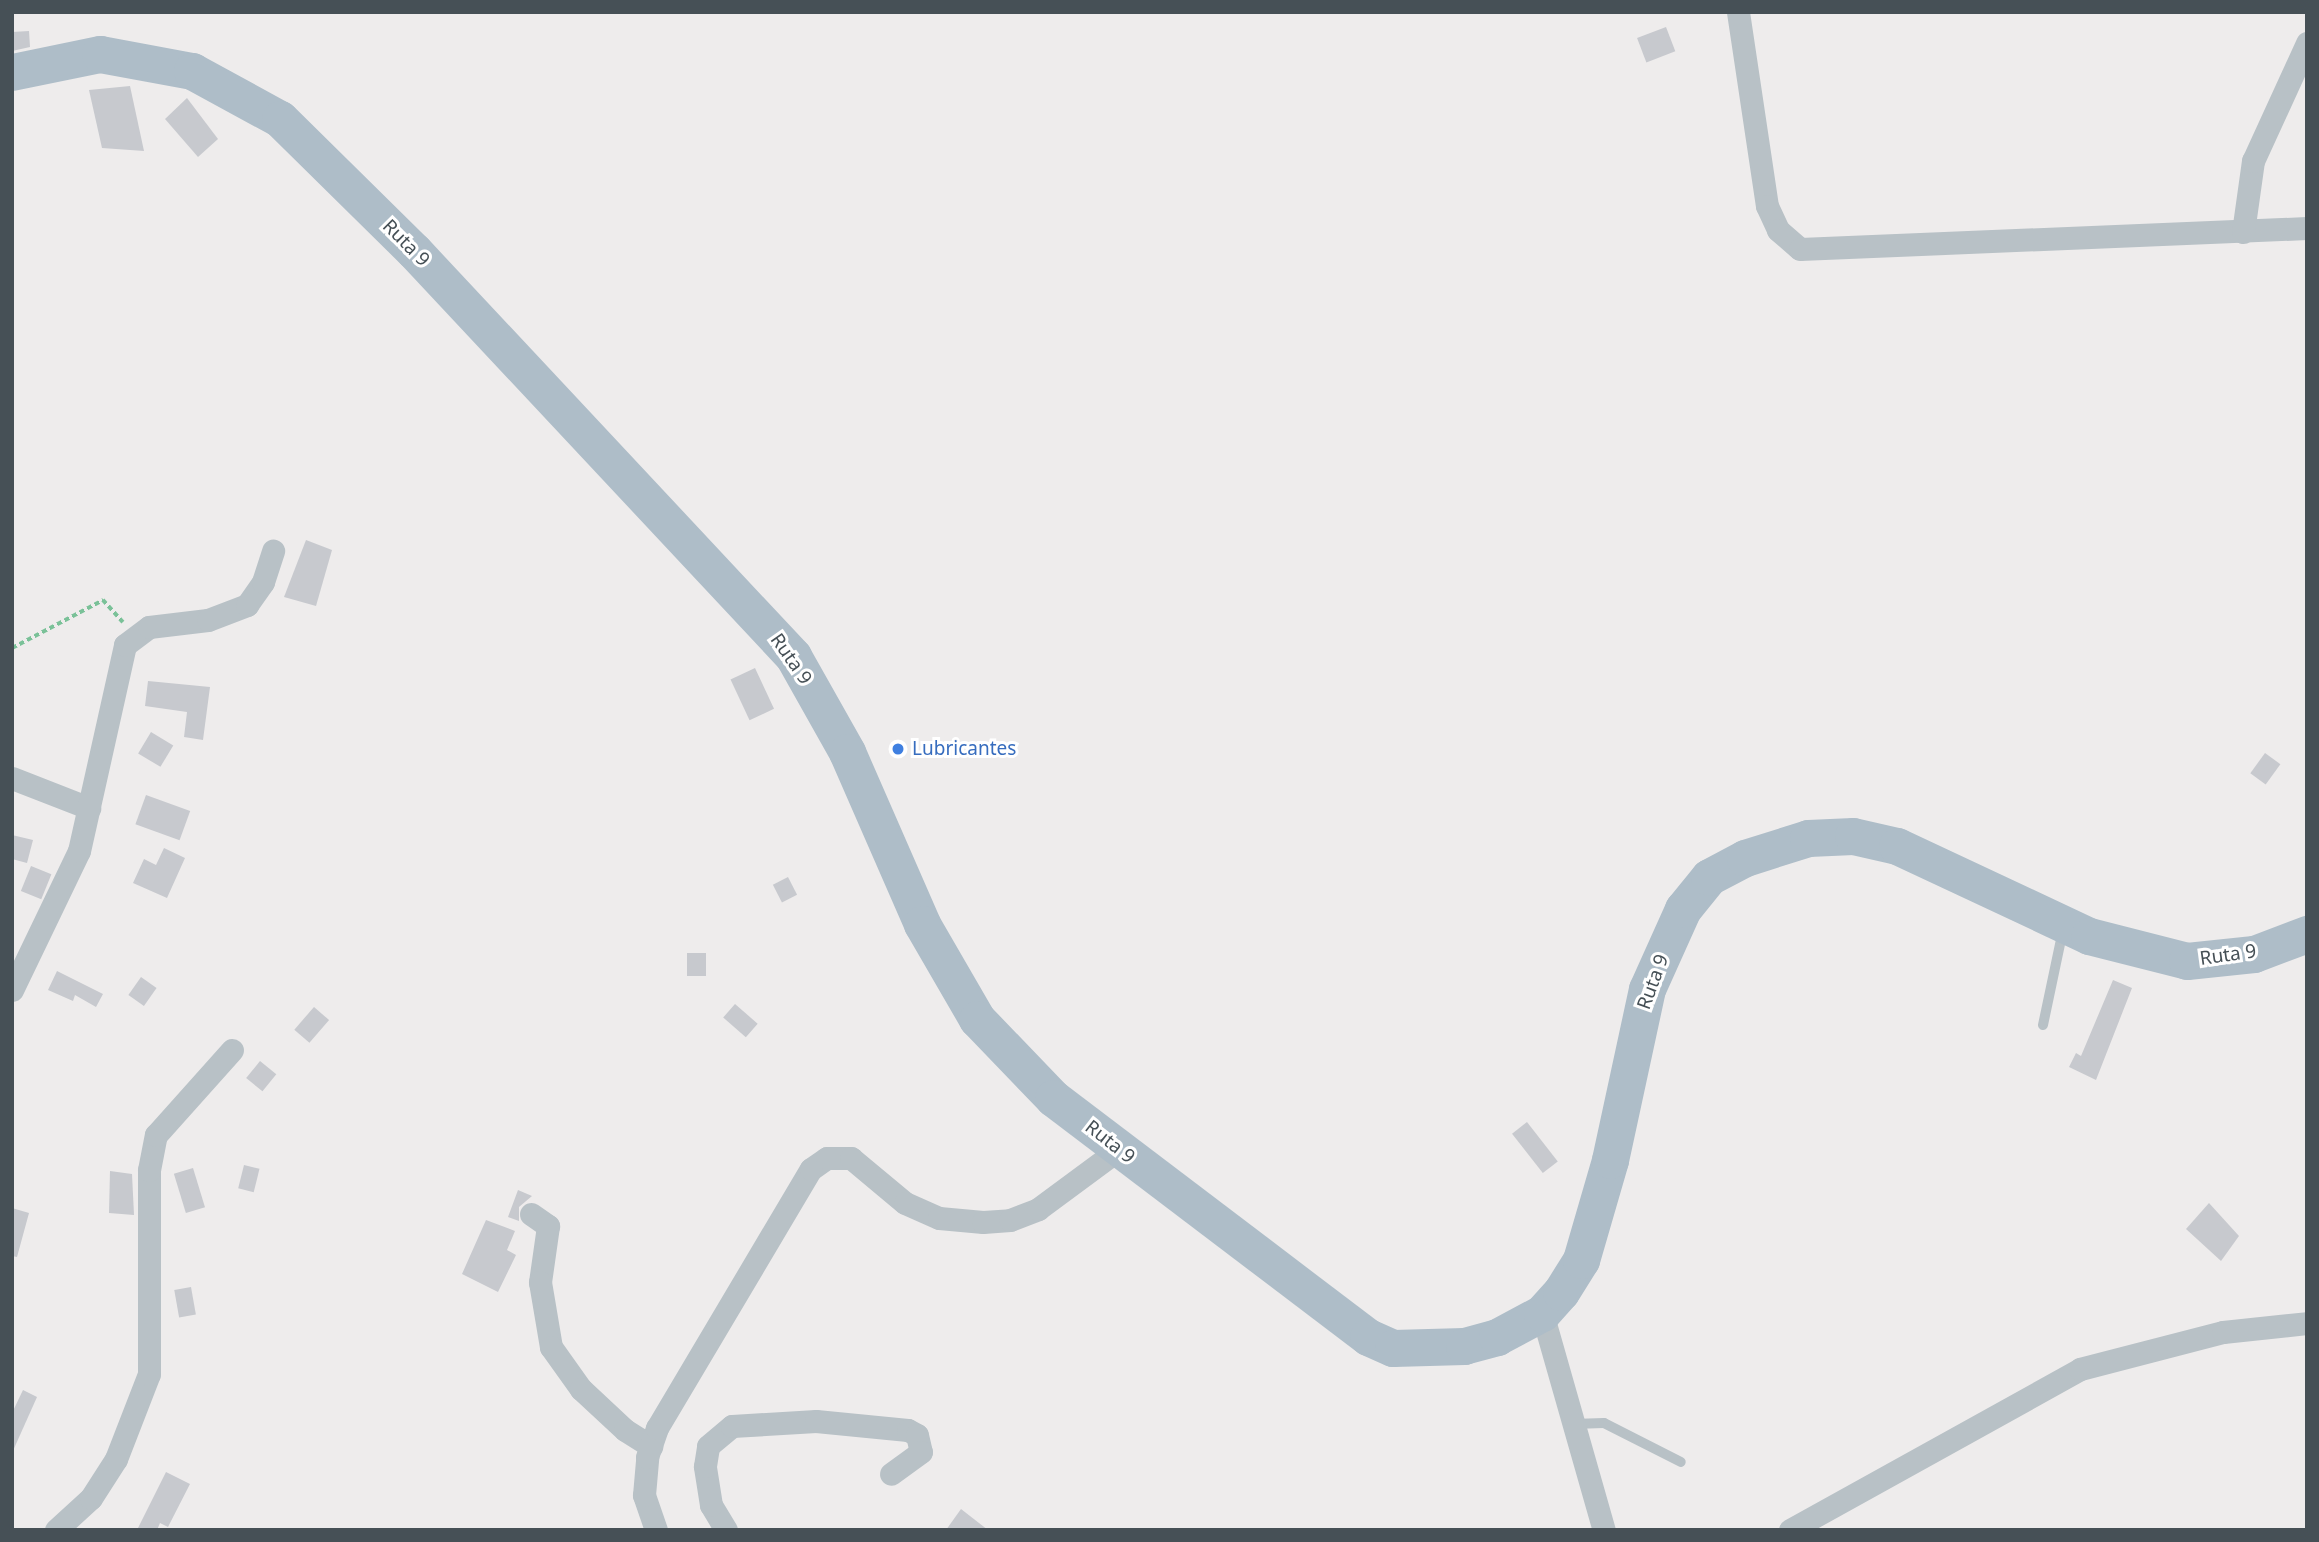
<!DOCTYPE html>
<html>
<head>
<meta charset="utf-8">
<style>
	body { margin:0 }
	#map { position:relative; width:2319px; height:1542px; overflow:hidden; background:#eeecec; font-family:"Noto Sans",sans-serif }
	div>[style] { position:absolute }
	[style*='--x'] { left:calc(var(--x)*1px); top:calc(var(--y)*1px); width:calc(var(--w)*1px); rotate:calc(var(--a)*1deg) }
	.building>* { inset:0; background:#c7c9ce; transform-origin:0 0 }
	.path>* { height:3.5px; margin-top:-1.75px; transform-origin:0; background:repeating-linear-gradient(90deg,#7ac198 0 5px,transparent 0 8.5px) }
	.service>* { height:10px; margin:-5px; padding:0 5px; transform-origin:5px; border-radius:5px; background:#b8c1c6 }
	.minor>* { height:23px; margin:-11.5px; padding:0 11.5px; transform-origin:11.5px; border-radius:11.5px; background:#b8c1c6 }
	.primary>* { height:37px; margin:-18.5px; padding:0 18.5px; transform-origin:18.5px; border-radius:18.5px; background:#aebdc8 }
	.dots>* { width:19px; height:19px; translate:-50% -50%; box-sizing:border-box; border:4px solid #fff; border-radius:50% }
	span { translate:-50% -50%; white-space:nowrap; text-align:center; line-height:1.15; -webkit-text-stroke:6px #fff; paint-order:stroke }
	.street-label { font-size:19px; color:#465056 }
	.shop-label { font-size:19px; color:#366cbe }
	.left { translate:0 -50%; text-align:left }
	.frame { position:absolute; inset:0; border:14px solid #465056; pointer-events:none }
</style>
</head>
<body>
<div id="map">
	<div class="building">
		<i style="left:1666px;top:27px;width:26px;height:31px;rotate:69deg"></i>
		<i style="clip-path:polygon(29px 31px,30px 47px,12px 51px,12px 32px)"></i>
		<i style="clip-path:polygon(130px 86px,144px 151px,102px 148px,89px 90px)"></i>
		<i style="clip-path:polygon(187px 98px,218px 139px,198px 157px,165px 119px)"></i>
		<i style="clip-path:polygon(306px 540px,332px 550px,316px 606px,284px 597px)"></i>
		<i style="left:755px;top:668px;width:45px;height:27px;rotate:65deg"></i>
		<i style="clip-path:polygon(148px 681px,210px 687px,203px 740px,184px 737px,187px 712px,145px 706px)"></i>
		<i style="left:151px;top:732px;width:26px;height:25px;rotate:31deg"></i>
		<i style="left:2265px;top:753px;width:19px;height:25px;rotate:36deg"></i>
		<i style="left:146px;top:795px;width:47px;height:31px;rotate:20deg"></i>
		<i style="clip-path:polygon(12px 835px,33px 840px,27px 863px,12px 859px)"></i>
		<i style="clip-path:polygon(164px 848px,185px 858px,167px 898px,133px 883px,144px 859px,156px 865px)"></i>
		<i style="left:31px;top:866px;width:22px;height:27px;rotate:22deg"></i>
		<i style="left:788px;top:877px;width:20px;height:17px;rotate:63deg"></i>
		<i style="left:687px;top:953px;width:19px;height:23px"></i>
		<i style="clip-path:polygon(57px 971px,103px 994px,96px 1007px,75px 995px,73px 1001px,48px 990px)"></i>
		<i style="left:141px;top:977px;width:19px;height:22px;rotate:35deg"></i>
		<i style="clip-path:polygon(2113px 980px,2132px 988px,2096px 1080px,2069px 1067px,2076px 1053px,2081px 1056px)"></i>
		<i style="left:735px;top:1004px;width:30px;height:18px;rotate:41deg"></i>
		<i style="left:314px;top:1007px;width:20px;height:30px;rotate:41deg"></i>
		<i style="left:260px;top:1061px;width:21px;height:22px;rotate:39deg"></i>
		<i style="left:1527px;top:1122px;width:50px;height:19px;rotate:52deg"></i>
		<i style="left:244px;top:1165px;width:16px;height:24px;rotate:14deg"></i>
		<i style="left:193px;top:1168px;width:41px;height:20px;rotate:73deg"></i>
		<i style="clip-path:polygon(110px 1171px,132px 1174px,134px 1215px,109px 1213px)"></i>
		<i style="clip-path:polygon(518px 1190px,532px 1196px,519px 1207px,519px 1221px,508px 1217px)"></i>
		<i style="clip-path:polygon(2209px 1203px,2239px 1236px,2221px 1261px,2186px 1229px)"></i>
		<i style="clip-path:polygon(12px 1208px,29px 1213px,17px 1257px,12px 1256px)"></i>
		<i style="clip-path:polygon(486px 1220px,515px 1231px,507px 1250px,516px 1255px,498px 1292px,462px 1274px)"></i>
		<i style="left:191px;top:1287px;width:28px;height:17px;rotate:80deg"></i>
		<i style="clip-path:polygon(23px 1390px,37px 1397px,12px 1453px,12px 1413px)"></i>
		<i style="clip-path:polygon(166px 1472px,190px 1484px,168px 1527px,160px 1523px,157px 1530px,137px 1530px)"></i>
		<i style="clip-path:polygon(961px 1509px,988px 1530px,946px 1530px)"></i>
	</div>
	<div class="path">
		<i style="--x:12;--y:648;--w:103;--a:-27.8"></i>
		<i style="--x:103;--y:600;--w:30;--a:48"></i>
	</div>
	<div class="service">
		<i style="--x:2043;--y:1025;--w:97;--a:-78.1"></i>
		<i style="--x:1573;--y:1424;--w:31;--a:-2"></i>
		<i style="--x:1604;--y:1423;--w:86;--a:26.9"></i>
	</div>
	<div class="minor">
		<i style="--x:1738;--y:12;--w:196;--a:81.5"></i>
		<i style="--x:1767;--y:206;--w:26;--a:65"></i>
		<i style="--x:1778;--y:230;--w:29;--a:41"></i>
		<i style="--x:1800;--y:249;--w:507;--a:-2.37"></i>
		<i style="--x:2243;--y:232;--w:72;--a:-82"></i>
		<i style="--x:2253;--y:161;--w:130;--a:-65.4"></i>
		<i style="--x:12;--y:778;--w:83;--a:21.3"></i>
		<i style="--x:12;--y:990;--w:154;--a:-64.3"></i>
		<i style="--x:79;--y:851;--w:211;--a:-77.4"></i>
		<i style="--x:125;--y:645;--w:30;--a:-37"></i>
		<i style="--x:149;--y:627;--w:59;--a:-6.8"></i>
		<i style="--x:208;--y:620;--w:42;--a:-21"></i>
		<i style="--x:247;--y:605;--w:28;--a:-55"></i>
		<i style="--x:263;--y:582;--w:33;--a:-72"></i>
		<i style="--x:531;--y:1214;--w:21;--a:35"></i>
		<i style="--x:548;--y:1226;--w:57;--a:98.1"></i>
		<i style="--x:540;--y:1282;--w:66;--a:80.4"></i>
		<i style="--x:551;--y:1347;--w:52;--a:54.5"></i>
		<i style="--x:581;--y:1389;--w:60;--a:43"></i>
		<i style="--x:625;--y:1430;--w:31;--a:32"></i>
		<i style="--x:1542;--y:1313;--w:226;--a:74.1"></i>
		<i style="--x:56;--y:1530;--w:47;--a:-42.4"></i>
		<i style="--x:91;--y:1498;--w:46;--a:-57.3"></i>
		<i style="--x:116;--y:1459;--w:91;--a:-68.8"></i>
		<i style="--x:149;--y:1374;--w:204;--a:-90"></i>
		<i style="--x:149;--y:1170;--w:36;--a:-79"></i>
		<i style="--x:156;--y:1135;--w:114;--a:-48.2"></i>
		<i style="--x:656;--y:1530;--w:37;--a:-109"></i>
		<i style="--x:644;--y:1495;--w:38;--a:-85"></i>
		<i style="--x:647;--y:1457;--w:31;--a:-71"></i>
		<i style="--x:657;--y:1428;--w:301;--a:-59.3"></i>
		<i style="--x:811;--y:1169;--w:19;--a:-35"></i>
		<i style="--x:827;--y:1158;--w:24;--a:0"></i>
		<i style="--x:851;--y:1158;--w:70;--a:39.8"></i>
		<i style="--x:905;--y:1203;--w:37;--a:24"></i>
		<i style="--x:939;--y:1218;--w:44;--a:5.2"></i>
		<i style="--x:983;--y:1222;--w:27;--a:-4"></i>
		<i style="--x:1010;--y:1220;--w:30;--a:-21"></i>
		<i style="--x:1038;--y:1209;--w:101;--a:-36.5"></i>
		<i style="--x:726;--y:1530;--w:29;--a:-121"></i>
		<i style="--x:711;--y:1505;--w:39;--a:-99"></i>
		<i style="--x:705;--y:1466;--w:20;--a:-81"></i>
		<i style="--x:708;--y:1446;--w:31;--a:-40"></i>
		<i style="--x:732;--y:1426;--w:84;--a:-3.4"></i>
		<i style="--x:816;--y:1421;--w:92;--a:5.6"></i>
		<i style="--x:908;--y:1430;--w:10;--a:29"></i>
		<i style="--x:917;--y:1435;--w:17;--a:77"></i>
		<i style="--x:921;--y:1452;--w:37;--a:144"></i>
		<i style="--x:1790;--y:1530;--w:332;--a:-29"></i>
		<i style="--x:2080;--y:1369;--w:148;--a:-14.5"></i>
		<i style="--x:2223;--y:1332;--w:84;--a:-6.1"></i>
	</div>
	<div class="primary">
		<i style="--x:12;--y:72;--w:90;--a:-11.6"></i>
		<i style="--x:100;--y:54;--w:94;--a:10.5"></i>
		<i style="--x:192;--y:71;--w:100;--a:28.6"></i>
		<i style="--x:280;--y:119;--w:188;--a:44.6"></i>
		<i style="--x:414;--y:251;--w:555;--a:46.9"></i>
		<i style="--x:793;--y:656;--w:110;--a:60.6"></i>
		<i style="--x:847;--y:752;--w:188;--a:66.4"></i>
		<i style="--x:922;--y:924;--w:110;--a:59.9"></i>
		<i style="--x:977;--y:1019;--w:110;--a:46.1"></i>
		<i style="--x:1053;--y:1098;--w:395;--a:37.2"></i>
		<i style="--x:1368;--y:1337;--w:27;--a:24"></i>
		<i style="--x:1393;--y:1348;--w:71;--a:-1.6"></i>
		<i style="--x:1464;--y:1346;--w:34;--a:-15"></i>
		<i style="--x:1497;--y:1337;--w:51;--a:-28.1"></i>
		<i style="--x:1542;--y:1313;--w:28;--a:-48"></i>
		<i style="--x:1561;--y:1292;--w:38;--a:-58"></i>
		<i style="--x:1581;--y:1260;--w:104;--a:-73.8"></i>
		<i style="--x:1610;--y:1160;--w:175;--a:-77.8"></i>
		<i style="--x:1647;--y:989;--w:88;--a:-65.8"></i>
		<i style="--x:1683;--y:909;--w:41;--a:-50.9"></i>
		<i style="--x:1709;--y:877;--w:41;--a:-27.8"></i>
		<i style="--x:1745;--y:858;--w:66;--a:-17.6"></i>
		<i style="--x:1808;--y:838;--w:45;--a:-2.5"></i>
		<i style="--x:1853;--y:836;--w:45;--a:12.8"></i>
		<i style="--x:1897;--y:846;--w:212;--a:25.1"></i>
		<i style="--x:2089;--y:936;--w:101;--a:14.3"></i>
		<i style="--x:2187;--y:961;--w:67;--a:-6"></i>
		<i style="--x:2254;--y:954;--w:57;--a:-20.7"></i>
	</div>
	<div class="dots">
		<i style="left:898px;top:749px;background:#3f7fe0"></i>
	</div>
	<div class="street-label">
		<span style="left:406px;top:243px;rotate:45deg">Ruta 9</span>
		<span style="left:791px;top:659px;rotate:55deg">Ruta 9</span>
		<span style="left:2228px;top:955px;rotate:-8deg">Ruta 9</span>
		<span style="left:1653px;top:982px;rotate:-70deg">Ruta 9</span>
		<span style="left:1110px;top:1142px;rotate:38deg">Ruta 9</span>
	</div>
	<div class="shop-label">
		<span class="left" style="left:912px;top:749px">Lubricantes</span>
	</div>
	<div class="frame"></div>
</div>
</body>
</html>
